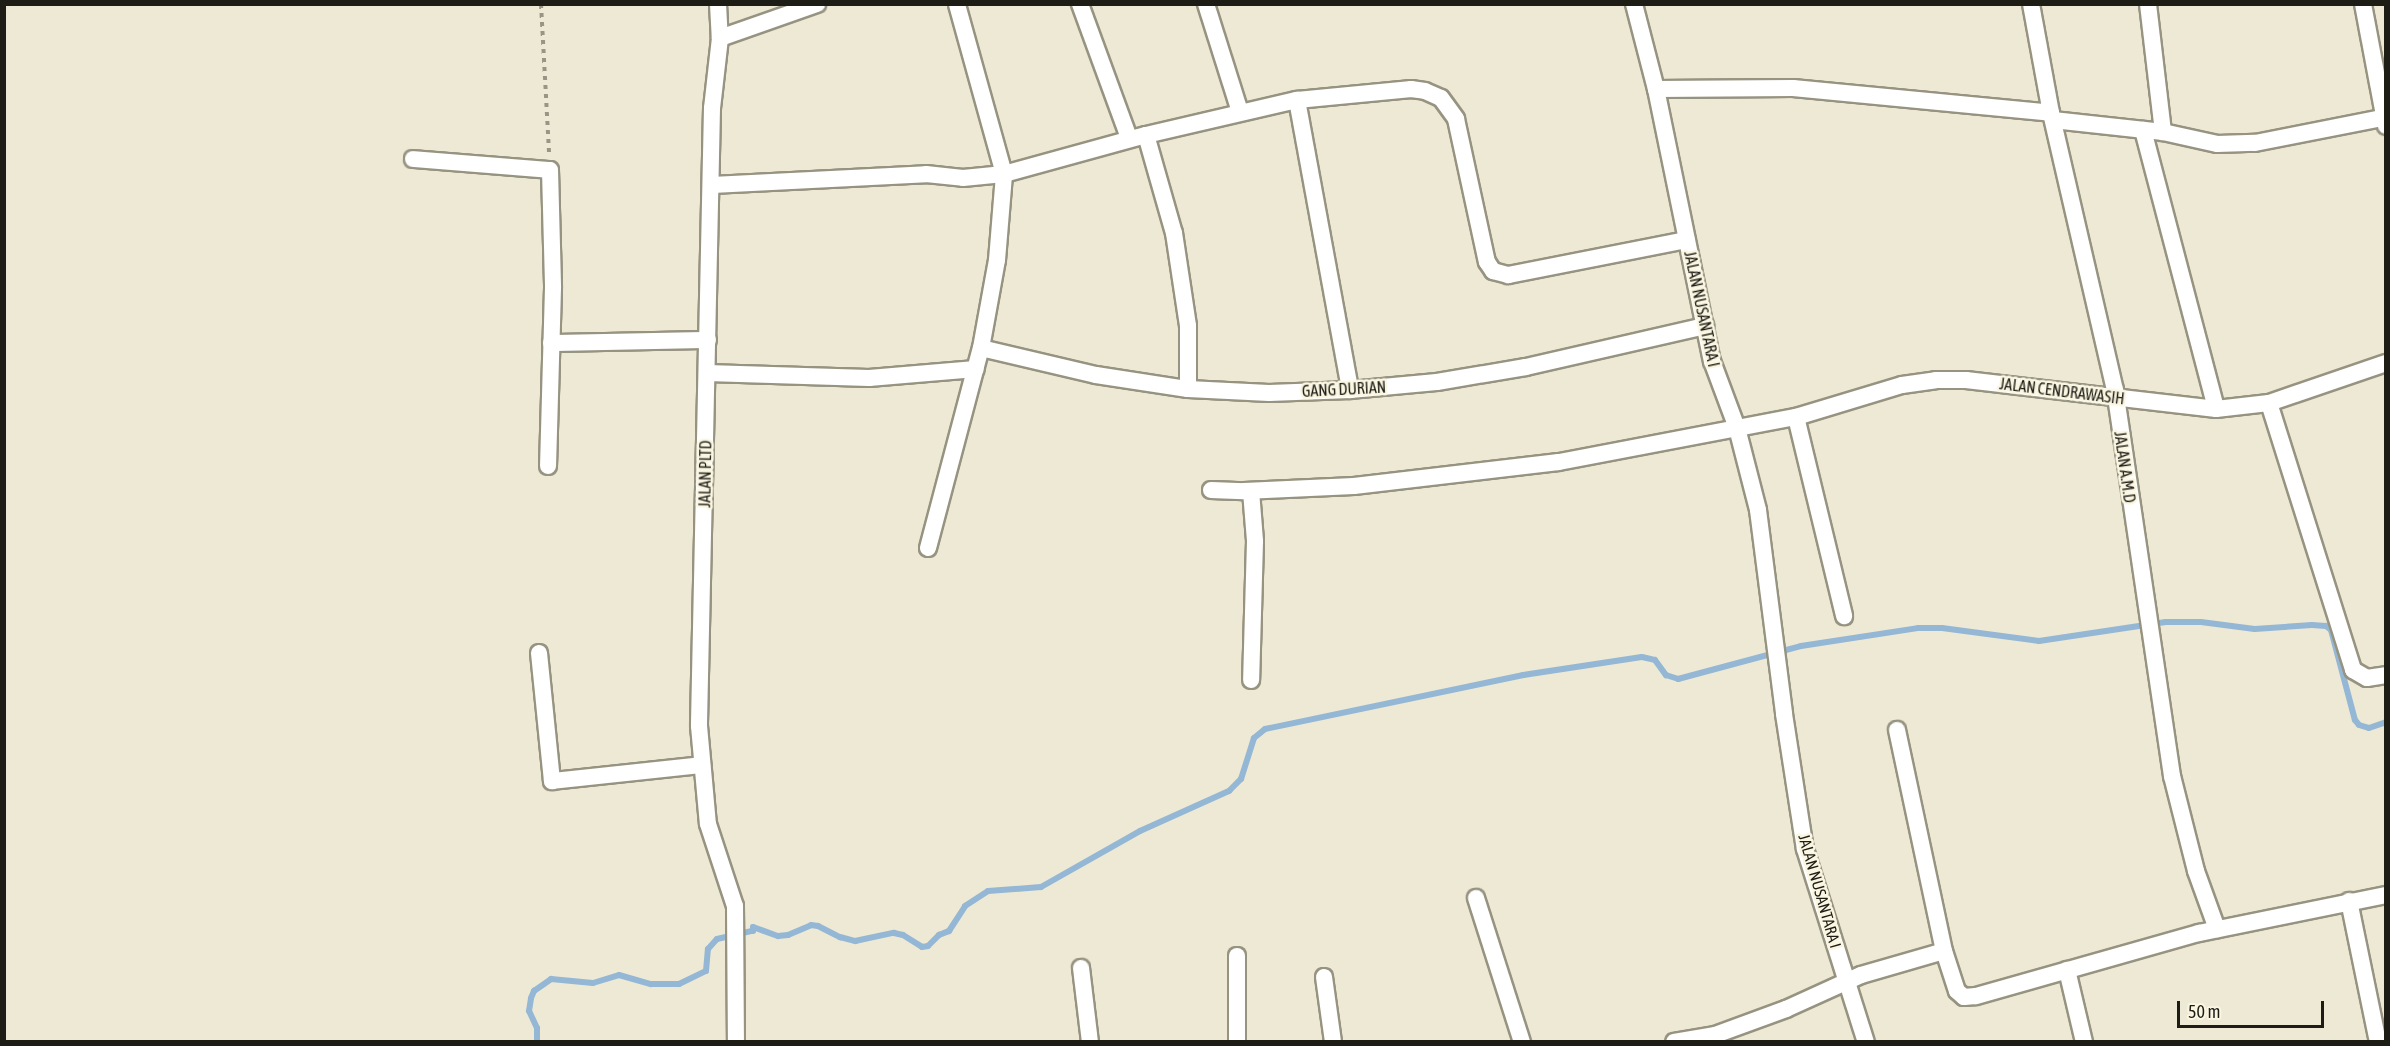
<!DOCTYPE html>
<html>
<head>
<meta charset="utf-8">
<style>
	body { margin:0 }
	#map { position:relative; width:2390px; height:1046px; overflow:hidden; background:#ede9d5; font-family:"Asap Condensed",sans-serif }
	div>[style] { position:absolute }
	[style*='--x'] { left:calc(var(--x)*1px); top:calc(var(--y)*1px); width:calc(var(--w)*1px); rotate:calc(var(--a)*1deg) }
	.stream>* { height:6px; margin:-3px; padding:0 3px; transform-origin:3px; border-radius:3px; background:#94b7d5 }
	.path>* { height:4px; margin-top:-2px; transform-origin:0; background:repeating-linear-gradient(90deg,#989587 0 4.5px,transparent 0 9px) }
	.roads { filter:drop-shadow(2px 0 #979381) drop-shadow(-2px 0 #979381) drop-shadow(0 2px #979381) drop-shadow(0 -2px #979381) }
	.street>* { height:16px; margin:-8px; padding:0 8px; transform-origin:8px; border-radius:8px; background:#fff }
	span { translate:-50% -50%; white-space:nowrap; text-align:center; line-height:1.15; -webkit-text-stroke:5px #faf6e2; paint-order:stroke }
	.street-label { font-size:16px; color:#1d1c15 }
	.frame { position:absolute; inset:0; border:6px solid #1d1c15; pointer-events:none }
	.scale { position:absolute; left:2177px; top:1001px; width:147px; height:27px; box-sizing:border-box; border:3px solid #1d1c15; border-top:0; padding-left:8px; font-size:18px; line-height:21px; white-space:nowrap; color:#1d1c15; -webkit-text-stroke:4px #faf6e2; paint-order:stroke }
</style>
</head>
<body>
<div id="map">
	<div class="stream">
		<i style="--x:537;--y:1042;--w:14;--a:-90"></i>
		<i style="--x:537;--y:1028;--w:19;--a:-115"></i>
		<i style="--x:529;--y:1011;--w:13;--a:-81"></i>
		<i style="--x:531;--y:998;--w:8;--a:-67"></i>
		<i style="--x:534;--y:991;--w:21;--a:-35"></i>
		<i style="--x:551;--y:979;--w:42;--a:5.4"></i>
		<i style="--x:593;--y:983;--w:27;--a:-17"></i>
		<i style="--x:619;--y:975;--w:33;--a:16"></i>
		<i style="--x:651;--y:984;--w:28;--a:0"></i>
		<i style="--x:679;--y:984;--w:30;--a:-26"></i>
		<i style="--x:706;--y:971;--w:22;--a:-85"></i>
		<i style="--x:708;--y:949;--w:13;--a:-48"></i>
		<i style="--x:717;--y:939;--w:37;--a:-13"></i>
		<i style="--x:753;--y:931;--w:4;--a:-90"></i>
		<i style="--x:753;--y:927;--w:27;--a:20"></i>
		<i style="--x:778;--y:936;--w:10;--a:-6"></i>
		<i style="--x:788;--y:935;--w:25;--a:-23"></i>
		<i style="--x:811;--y:925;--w:7;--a:8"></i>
		<i style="--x:818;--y:926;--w:25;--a:27"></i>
		<i style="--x:840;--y:937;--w:16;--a:15"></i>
		<i style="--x:855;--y:941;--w:40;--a:-12"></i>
		<i style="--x:894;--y:933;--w:9;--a:13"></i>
		<i style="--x:903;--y:935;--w:22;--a:32"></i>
		<i style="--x:922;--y:947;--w:6;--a:-9"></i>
		<i style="--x:928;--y:946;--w:16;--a:-45"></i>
		<i style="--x:939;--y:935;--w:11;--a:-22"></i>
		<i style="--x:949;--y:931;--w:30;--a:-57"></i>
		<i style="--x:965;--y:906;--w:27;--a:-33"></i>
		<i style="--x:988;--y:891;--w:53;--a:-4.3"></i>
		<i style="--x:1041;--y:887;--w:114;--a:-29.5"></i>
		<i style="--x:1140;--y:831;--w:98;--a:-24.2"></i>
		<i style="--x:1229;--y:791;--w:17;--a:-45"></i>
		<i style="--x:1241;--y:779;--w:43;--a:-72.4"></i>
		<i style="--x:1254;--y:738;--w:14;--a:-39"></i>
		<i style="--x:1265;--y:729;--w:264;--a:-11.8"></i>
		<i style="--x:1523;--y:675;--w:120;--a:-8.6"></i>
		<i style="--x:1642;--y:657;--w:13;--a:13"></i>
		<i style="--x:1655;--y:660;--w:19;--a:54"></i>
		<i style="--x:1666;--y:675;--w:13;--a:18"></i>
		<i style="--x:1678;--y:679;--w:127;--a:-15"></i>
		<i style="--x:1801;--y:646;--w:118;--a:-8.7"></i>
		<i style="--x:1918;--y:628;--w:24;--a:0"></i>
		<i style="--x:1942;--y:628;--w:98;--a:7.6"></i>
		<i style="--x:2039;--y:641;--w:128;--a:-8.5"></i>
		<i style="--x:2166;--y:622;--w:35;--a:0"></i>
		<i style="--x:2201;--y:622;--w:54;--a:7.4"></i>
		<i style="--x:2255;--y:629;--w:57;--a:-4"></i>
		<i style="--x:2312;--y:625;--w:14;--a:4"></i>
		<i style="--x:2326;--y:626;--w:6;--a:39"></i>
		<i style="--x:2331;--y:630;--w:93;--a:75.1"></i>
		<i style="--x:2355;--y:720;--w:6;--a:51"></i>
		<i style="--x:2359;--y:725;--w:10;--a:17"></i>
		<i style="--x:2369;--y:728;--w:18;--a:-19"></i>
	</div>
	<div class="path">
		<i style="--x:541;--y:4;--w:150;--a:86.9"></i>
	</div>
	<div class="roads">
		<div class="street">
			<i style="--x:718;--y:4;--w:34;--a:87"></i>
			<i style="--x:720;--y:38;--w:70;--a:96.5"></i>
			<i style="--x:712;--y:108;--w:618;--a:91.21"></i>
			<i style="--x:699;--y:726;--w:98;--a:84.8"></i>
			<i style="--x:708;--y:824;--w:86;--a:71.8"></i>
			<i style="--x:735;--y:906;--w:136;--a:89.6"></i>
			<i style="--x:1080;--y:4;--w:143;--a:69.9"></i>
			<i style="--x:1206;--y:4;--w:113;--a:72.5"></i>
			<i style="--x:1634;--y:4;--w:88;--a:75.5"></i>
			<i style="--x:1656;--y:89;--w:278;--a:78.4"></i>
			<i style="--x:1712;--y:361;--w:72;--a:69.5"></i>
			<i style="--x:1737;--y:428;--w:85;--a:75.6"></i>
			<i style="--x:1758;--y:510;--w:206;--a:82.7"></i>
			<i style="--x:1784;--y:714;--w:137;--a:81.2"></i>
			<i style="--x:1805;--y:849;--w:202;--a:72.5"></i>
			<i style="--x:2031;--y:4;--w:111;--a:79.6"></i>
			<i style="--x:2051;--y:113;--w:284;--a:77"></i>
			<i style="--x:2115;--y:390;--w:390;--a:81.6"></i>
			<i style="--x:2172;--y:776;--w:98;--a:75.8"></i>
			<i style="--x:2196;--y:871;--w:62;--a:70.1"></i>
			<i style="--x:2148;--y:4;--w:129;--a:83.3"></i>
			<i style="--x:2363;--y:4;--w:124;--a:79.3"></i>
			<i style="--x:720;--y:38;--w:103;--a:-19.3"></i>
			<i style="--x:1656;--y:89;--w:137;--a:-0.4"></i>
			<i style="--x:1793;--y:88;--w:259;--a:5.5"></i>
			<i style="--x:1297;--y:100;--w:295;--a:79.6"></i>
			<i style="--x:2053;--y:120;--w:111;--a:6.2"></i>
			<i style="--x:2163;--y:132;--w:55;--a:12.5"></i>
			<i style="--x:2217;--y:144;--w:38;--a:-2"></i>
			<i style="--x:2255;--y:143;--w:130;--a:-11.1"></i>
			<i style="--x:2143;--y:130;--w:288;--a:75.3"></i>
			<i style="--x:1146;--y:135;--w:155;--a:-13.1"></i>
			<i style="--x:1297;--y:100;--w:115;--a:-5.5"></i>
			<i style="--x:1411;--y:89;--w:14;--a:8"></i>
			<i style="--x:1425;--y:91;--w:17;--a:24"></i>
			<i style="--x:1441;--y:98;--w:26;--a:54"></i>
			<i style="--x:1456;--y:119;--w:146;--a:77.8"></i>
			<i style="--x:1487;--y:262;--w:11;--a:56"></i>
			<i style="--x:1493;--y:271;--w:16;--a:15"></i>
			<i style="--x:1508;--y:275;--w:182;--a:-11.1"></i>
			<i style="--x:413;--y:159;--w:137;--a:4.6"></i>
			<i style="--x:550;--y:170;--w:118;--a:88.5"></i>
			<i style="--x:553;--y:288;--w:178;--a:91.6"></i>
			<i style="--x:712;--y:185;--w:214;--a:-2.9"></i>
			<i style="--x:926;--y:174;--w:37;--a:6"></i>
			<i style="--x:963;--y:178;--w:41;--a:-5.6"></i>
			<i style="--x:1004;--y:174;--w:147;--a:-15.4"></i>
			<i style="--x:1146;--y:135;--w:102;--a:74.1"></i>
			<i style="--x:1174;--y:233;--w:94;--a:81.4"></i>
			<i style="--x:1188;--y:326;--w:63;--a:90"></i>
			<i style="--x:551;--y:343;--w:157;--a:-1.1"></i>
			<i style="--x:981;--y:348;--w:118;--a:13.2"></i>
			<i style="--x:1096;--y:375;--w:93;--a:8.7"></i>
			<i style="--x:1188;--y:389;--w:81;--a:2.8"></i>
			<i style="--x:1269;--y:393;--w:81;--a:-2.1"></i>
			<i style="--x:1350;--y:390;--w:87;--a:-5.3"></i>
			<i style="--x:1437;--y:382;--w:90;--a:-9.6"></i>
			<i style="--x:1526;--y:367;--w:184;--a:-12.9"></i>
			<i style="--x:707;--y:373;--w:162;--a:1.8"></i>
			<i style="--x:869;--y:378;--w:107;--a:-4.8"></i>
			<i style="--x:2269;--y:403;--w:280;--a:72.5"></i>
			<i style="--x:2353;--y:670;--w:16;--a:30"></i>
			<i style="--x:2367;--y:678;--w:19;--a:-9"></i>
			<i style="--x:1796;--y:417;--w:205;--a:76.4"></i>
			<i style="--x:1211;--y:490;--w:33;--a:2"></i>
			<i style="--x:1244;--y:491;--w:110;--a:-2.6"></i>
			<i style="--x:1354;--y:486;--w:206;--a:-6.7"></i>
			<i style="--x:1559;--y:462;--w:241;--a:-10.8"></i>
			<i style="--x:1796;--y:417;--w:111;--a:-16.8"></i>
			<i style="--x:1902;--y:385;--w:34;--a:-8"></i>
			<i style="--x:1936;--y:380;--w:30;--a:0"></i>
			<i style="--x:1966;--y:380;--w:252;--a:6.6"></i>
			<i style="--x:2216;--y:409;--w:53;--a:-6.5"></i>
			<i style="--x:2269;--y:403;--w:124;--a:-18.9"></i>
			<i style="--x:1251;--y:491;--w:50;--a:85.4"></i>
			<i style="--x:1255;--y:541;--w:139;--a:91.6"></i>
			<i style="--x:928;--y:548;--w:207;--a:-75.2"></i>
			<i style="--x:981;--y:348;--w:89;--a:-79.7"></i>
			<i style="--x:997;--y:260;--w:86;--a:-85.3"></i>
			<i style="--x:1004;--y:174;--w:176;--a:-105.5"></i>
			<i style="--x:539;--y:653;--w:129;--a:84.2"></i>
			<i style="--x:552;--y:781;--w:151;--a:-6.1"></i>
			<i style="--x:1897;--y:730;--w:226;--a:78"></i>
			<i style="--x:1476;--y:898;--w:151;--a:72.3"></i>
			<i style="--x:2349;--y:901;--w:144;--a:78.4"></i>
			<i style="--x:1081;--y:968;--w:75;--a:83.1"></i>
			<i style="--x:2067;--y:970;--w:74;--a:76.7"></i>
			<i style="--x:1324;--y:977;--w:66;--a:82.1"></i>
			<i style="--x:1237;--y:1042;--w:86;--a:-90"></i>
			<i style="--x:1674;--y:1042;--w:42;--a:-9.7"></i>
			<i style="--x:1715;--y:1035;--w:76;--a:-20.1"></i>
			<i style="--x:1786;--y:1009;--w:82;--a:-24.4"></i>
			<i style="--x:1861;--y:975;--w:86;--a:-16.1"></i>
			<i style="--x:1944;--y:951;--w:42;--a:72"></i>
			<i style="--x:1957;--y:991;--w:9;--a:41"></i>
			<i style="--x:1964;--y:997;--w:12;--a:-5"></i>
			<i style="--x:1976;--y:996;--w:232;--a:-15.8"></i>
			<i style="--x:2199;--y:933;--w:191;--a:-11.5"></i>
		</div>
	</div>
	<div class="street-label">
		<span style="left:1702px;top:309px;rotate:78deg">JALAN NUSANTARA I</span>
		<span style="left:1344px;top:389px;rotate:-3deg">GANG DURIAN</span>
		<span style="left:2062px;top:391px;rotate:7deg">JALAN CENDRAWASIH</span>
		<span style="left:2125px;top:467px;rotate:82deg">JALAN A.M.D</span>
		<span style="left:705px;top:474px;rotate:-89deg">JALAN PLTD</span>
		<span style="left:1820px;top:891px;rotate:74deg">JALAN NUSANTARA I</span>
	</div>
	<div class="frame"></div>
	<div class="scale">50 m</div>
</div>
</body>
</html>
